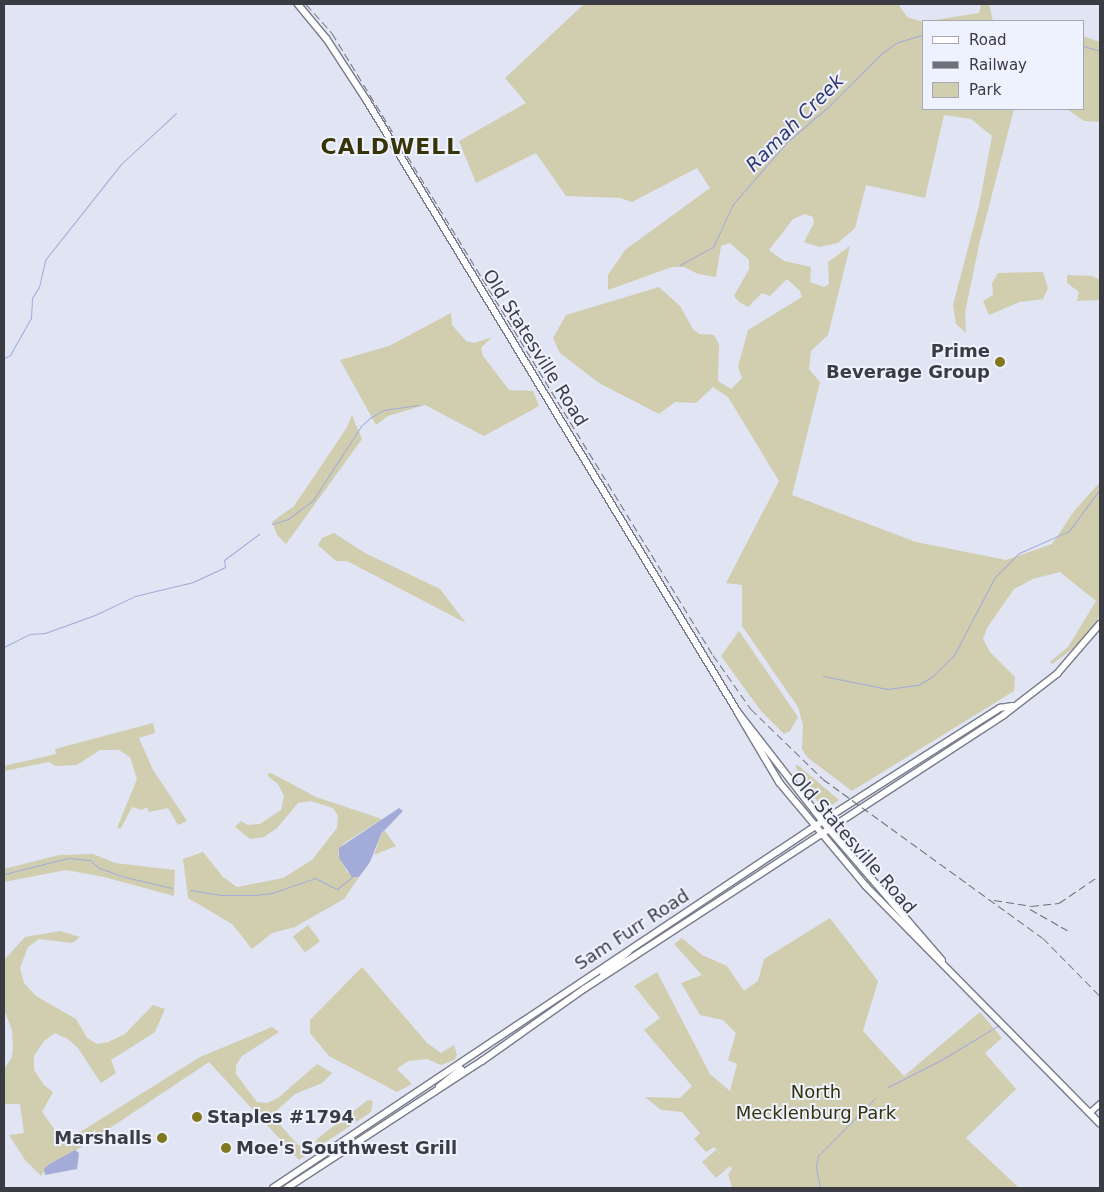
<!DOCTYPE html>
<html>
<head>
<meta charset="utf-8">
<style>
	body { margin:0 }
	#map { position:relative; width:1104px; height:1192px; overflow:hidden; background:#e0e4f3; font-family:"DejaVu Sans",sans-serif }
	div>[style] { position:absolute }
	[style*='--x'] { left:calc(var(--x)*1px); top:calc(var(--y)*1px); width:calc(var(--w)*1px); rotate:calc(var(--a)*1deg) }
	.green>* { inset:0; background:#d0ceaf; transform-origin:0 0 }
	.water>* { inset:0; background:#a3abd8 }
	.stream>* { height:1px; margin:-0.5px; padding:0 0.5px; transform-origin:0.5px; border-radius:0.5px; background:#a3abd8 }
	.roads { filter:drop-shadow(1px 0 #787b89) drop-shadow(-1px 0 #787b89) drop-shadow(0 1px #787b89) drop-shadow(0 -1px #787b89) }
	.tertiary>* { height:4.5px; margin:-2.25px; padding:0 2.25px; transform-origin:2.25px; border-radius:2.25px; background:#fff }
	.primary>* { height:5.5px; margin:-2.75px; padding:0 2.75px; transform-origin:2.75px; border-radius:2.75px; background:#fff }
	.rail>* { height:1px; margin-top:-0.5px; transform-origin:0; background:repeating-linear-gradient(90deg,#6e707a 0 8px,transparent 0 12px) }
	.dots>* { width:14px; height:14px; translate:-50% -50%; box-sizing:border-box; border:2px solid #eef1fe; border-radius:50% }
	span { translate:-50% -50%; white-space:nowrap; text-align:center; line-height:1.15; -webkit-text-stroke:4px #eef1fe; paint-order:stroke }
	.street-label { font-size:18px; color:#3b3c43 }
	.poi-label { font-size:18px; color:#3b3c43; font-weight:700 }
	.right { translate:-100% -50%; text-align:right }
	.left { translate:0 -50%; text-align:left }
	.park-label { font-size:18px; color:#353108 }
	.water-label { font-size:19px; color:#323870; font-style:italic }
	.district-label { font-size:22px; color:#383408; font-weight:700; letter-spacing:1px }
	.frame { position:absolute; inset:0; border:5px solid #3b3c43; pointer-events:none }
	.legend { position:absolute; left:922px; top:20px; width:162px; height:90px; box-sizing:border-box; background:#eef1fe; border:1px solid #a6a9b3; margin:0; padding:6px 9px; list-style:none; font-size:15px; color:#3b3c43 }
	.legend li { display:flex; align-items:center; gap:10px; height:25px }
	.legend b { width:25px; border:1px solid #a6a9b3 }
</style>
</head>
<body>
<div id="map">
	<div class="green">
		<i style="clip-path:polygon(584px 4px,898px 4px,907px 17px,923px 22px,923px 109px,1014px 109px,979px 245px,965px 313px,966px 333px,956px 324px,953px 305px,979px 206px,992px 136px,971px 119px,944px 115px,925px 198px,866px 185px,855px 228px,838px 243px,819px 247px,804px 242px,814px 223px,813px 217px,805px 214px,793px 219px,769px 250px,784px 261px,811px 267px,810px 282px,824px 287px,829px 284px,828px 262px,850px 246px,828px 335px,811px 351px,809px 369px,820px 382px,792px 495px,916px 542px,1006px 560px,1052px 544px,1075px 510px,1100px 482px,1100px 615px,1091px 629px,1074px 648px,1052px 664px,1050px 662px,1068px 647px,1096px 601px,1060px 572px,1033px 579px,1014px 589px,987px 628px,983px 639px,990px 652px,1015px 677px,1014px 691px,852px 791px,807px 757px,802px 749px,803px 725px,798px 707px,742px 626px,742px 585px,726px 583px,779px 481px,728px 397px,713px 387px,696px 403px,675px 402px,659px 414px,599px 383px,560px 353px,553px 338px,566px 315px,659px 287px,680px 306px,693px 329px,699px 334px,714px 335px,719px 344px,718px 381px,731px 389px,742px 378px,738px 367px,748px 330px,802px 297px,800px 291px,787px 279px,770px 296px,762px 293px,748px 307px,739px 302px,734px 296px,749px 269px,749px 260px,730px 243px,721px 246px,716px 277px,698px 274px,684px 267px,672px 267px,608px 290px,608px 275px,625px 250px,710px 188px,697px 168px,632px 202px,620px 198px,566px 196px,536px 153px,476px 183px,459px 141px,526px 103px,505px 78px)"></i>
		<i style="clip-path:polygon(981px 4px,989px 4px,993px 21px,928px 21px,979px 13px)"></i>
		<i style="clip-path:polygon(1083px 36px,1100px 42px,1100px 122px,1084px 121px,1067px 109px,1083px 109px)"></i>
		<i style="clip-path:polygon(1043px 272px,1048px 288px,1043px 299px,1020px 302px,989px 315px,983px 301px,993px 295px,992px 283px,998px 273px)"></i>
		<i style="clip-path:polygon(1067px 275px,1092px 276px,1100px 280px,1100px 300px,1077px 301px,1079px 292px,1067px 283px)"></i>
		<i style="clip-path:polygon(451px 313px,452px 325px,466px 341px,474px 343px,492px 337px,481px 348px,483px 356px,509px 390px,533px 391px,539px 406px,484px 436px,425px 405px,388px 416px,376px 425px,340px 360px,389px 346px)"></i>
		<i style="clip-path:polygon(352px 415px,362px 439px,286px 544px,277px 535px,272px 522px,294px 506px,346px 429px)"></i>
		<i style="clip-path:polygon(334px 533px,365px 553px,440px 589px,466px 623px,347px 561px,336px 561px,318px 545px,322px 538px)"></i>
		<i style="clip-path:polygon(739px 631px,798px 717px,790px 731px,784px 734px,761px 711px,721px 656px)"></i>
		<i style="clip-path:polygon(153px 723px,155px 733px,139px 738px,153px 770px,187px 821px,178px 825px,168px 808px,149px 812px,147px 807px,142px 810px,132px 807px,121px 828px,117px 828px,137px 779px,130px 757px,119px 750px,100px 750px,77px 765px,56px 766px,49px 762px,4px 771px,4px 766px,56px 754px,55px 749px)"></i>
		<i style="clip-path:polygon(795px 765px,799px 766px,839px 800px,829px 807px,821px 805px,805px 787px)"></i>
		<i style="clip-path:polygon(271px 773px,316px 797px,382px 819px,343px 844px,338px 854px,347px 872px,359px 877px,344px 899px,295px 927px,272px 933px,252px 949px,232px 924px,188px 898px,183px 859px,203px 852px,223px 877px,237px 887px,283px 878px,312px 860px,337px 828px,338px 816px,333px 808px,311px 801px,298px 803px,277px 828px,264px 837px,250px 839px,235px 827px,241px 821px,248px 825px,260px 824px,281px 810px,284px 796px,278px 784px,269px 777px,267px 774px)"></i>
		<i style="clip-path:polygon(385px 831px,396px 846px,374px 855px,381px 834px)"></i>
		<i style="clip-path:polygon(93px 854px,115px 863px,175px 870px,174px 896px,104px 877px,66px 870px,4px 882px,4px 869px,59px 855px)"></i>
		<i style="clip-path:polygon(830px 918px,878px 981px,863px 1031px,904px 1076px,980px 1012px,1002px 1038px,985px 1053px,1016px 1089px,966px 1138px,1019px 1188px,732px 1188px,728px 1174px,732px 1169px,730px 1166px,716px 1178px,702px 1162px,716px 1150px,721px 1155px,714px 1147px,706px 1152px,694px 1139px,700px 1133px,682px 1112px,661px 1110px,645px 1097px,680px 1098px,692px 1086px,644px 1030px,660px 1018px,634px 986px,657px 972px,710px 1074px,730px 1091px,737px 1064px,728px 1060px,736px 1033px,723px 1020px,700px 1015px,681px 983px,702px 975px,674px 944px,682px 938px,702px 955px,727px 966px,744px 991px,758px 981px,764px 959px)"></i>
		<i style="left:308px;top:925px;width:20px;height:19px;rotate:53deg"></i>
		<i style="clip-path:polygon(60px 931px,80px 937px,72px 943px,39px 939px,28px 947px,20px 968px,24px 983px,36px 996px,76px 1019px,87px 1038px,97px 1044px,108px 1042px,125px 1034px,153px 1005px,165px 1009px,155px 1032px,111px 1060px,116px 1073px,101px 1083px,78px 1048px,68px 1039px,55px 1033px,44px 1041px,34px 1056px,34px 1070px,44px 1085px,53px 1092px,42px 1112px,55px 1130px,66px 1135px,77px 1134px,200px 1057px,272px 1027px,279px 1032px,242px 1056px,236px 1065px,236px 1074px,257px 1102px,267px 1103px,278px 1098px,317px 1064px,332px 1073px,322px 1083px,295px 1094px,276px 1111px,276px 1120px,298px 1145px,308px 1148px,314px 1146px,318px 1138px,368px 1100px,373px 1101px,371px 1112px,299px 1160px,209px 1062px,80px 1148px,48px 1165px,41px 1176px,25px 1160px,9px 1135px,24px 1133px,20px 1104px,4px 1104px,4px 1069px,12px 1057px,13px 1048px,12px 1030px,5px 1012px,4px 960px,25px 937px)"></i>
		<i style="clip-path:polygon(362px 967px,427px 1043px,441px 1053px,454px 1045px,457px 1055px,454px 1060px,441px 1065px,427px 1059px,408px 1061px,397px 1069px,412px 1084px,397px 1092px,329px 1056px,310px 1033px,310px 1020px)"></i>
	</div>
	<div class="water">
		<i style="clip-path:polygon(399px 808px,403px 811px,381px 834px,370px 862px,359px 877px,352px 877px,339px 858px,339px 848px)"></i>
		<i style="clip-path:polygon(75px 1150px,79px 1153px,77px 1169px,45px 1175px,44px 1169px,48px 1165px)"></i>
	</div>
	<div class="stream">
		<i style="--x:1083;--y:46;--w:18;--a:16"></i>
		<i style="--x:680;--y:265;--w:38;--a:-29"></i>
		<i style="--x:713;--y:247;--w:47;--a:-65.1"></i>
		<i style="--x:733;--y:204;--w:82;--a:-48.9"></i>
		<i style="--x:787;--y:142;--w:55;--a:-40.6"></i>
		<i style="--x:829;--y:106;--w:75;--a:-45"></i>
		<i style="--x:882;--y:53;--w:19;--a:-35"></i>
		<i style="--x:898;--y:42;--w:26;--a:-16"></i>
		<i style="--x:4;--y:358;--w:7;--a:-27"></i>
		<i style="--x:10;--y:355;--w:43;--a:-60.4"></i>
		<i style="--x:31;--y:318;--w:20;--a:-87"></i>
		<i style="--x:32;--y:298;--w:13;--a:-58"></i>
		<i style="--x:39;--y:287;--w:28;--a:-77"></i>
		<i style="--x:45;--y:260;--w:122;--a:-51.6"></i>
		<i style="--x:121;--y:164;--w:75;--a:-42.8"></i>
		<i style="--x:272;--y:524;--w:17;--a:-17"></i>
		<i style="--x:288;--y:519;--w:31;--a:-37"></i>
		<i style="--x:313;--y:500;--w:88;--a:-57"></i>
		<i style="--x:361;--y:426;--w:12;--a:-42"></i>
		<i style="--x:370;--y:418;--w:15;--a:-32"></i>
		<i style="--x:383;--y:410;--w:36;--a:-8"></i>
		<i style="--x:4;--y:647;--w:29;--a:-27"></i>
		<i style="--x:30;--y:634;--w:15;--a:-4"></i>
		<i style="--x:45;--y:633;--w:53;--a:-19.8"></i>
		<i style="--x:95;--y:615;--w:44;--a:-25.4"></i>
		<i style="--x:135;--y:596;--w:60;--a:-13.6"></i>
		<i style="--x:193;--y:582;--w:35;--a:-25"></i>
		<i style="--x:225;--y:567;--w:7;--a:-98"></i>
		<i style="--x:224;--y:560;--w:44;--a:-36.6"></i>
		<i style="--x:823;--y:676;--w:66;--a:11.3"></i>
		<i style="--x:888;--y:689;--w:30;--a:-8"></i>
		<i style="--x:918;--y:685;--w:17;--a:-31"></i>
		<i style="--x:933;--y:676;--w:30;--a:-45"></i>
		<i style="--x:954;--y:655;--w:88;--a:-62.3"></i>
		<i style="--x:995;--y:577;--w:34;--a:-45"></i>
		<i style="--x:1019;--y:553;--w:55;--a:-23.7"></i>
		<i style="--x:1069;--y:531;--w:52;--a:-53.6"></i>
		<i style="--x:4;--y:874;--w:66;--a:-14"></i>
		<i style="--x:68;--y:858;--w:22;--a:5"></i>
		<i style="--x:90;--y:860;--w:12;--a:42"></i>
		<i style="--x:99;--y:868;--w:28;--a:19"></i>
		<i style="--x:125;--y:877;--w:48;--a:13.2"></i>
		<i style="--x:190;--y:890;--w:30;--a:9"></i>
		<i style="--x:220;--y:895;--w:34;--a:0"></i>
		<i style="--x:254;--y:895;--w:18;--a:-6"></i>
		<i style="--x:272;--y:893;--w:46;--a:-19.2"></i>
		<i style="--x:315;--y:878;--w:25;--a:27"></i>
		<i style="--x:337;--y:889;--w:19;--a:-39"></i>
		<i style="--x:888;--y:1087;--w:59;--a:-27"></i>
		<i style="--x:941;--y:1060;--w:68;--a:-31.1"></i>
		<i style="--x:820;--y:1188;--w:21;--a:-101"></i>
		<i style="--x:816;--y:1167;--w:11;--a:-80"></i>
		<i style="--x:818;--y:1156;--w:81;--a:-45.5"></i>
	</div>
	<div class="roads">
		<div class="tertiary">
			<i style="--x:1090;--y:1112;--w:13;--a:-42"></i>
		</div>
		<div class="primary">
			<i style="--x:298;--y:4;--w:45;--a:50.4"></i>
			<i style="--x:327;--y:39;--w:75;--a:56.9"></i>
			<i style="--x:368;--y:102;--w:713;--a:58.76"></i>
			<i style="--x:738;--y:712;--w:148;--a:52.1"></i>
			<i style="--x:829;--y:829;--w:173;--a:49.2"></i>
			<i style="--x:739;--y:714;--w:80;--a:59.3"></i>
			<i style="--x:780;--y:783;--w:134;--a:50.1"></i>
			<i style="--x:866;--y:886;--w:333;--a:45.4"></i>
			<i style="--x:603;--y:973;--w:33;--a:-40"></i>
			<i style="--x:439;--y:1087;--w:28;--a:-39"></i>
			<i style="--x:273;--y:1188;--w:668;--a:-33.71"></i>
			<i style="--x:829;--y:817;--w:203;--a:-32.5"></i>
			<i style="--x:1000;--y:708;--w:12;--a:-9"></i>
			<i style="--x:287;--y:1188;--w:233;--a:-33.1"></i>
			<i style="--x:482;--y:1061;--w:125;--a:-35.2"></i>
			<i style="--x:584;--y:989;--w:501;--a:-33.12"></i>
			<i style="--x:1004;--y:715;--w:67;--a:-37.7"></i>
			<i style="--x:1057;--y:674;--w:66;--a:-49.3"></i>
		</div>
	</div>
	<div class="rail">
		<i style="--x:306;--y:4;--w:39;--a:48"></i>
		<i style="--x:332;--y:33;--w:729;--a:58.51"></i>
		<i style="--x:713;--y:655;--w:66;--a:54.9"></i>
		<i style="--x:751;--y:709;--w:100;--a:44.2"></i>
		<i style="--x:823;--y:779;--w:271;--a:35.9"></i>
		<i style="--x:1043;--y:938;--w:81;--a:45.5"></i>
		<i style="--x:994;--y:900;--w:37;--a:9"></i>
		<i style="--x:1031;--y:906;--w:28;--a:-6"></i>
		<i style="--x:1059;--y:903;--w:50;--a:-34.3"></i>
		<i style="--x:1030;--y:909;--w:43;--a:29.6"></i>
	</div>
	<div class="dots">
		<i style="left:1000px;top:362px;background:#81781d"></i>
		<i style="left:197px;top:1117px;background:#81781d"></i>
		<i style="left:162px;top:1138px;background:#81781d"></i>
		<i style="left:226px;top:1148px;background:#81781d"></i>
	</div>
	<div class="street-label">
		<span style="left:535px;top:348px;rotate:58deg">Old Statesville Road</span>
		<span style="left:853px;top:843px;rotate:49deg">Old Statesville Road</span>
		<span style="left:632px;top:930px;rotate:-33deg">Sam Furr Road</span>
	</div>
	<div class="poi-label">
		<span class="right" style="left:990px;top:362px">Prime<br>Beverage Group</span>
		<span class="left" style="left:207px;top:1117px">Staples #1794</span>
		<span class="right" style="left:152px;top:1138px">Marshalls</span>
		<span class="left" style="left:236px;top:1148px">Moe's Southwest Grill</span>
	</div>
	<div class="park-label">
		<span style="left:816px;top:1103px">North<br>Mecklenburg Park</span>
	</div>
	<div class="water-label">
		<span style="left:795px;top:123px;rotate:-45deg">Ramah Creek</span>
	</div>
	<div class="district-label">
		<span style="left:391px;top:147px">CALDWELL</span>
	</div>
	<div class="frame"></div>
	<ul class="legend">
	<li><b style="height:6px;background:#fff"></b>Road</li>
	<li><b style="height:6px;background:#6e707a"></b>Railway</li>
	<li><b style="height:14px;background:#d0ceaf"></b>Park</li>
	</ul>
</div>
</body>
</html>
